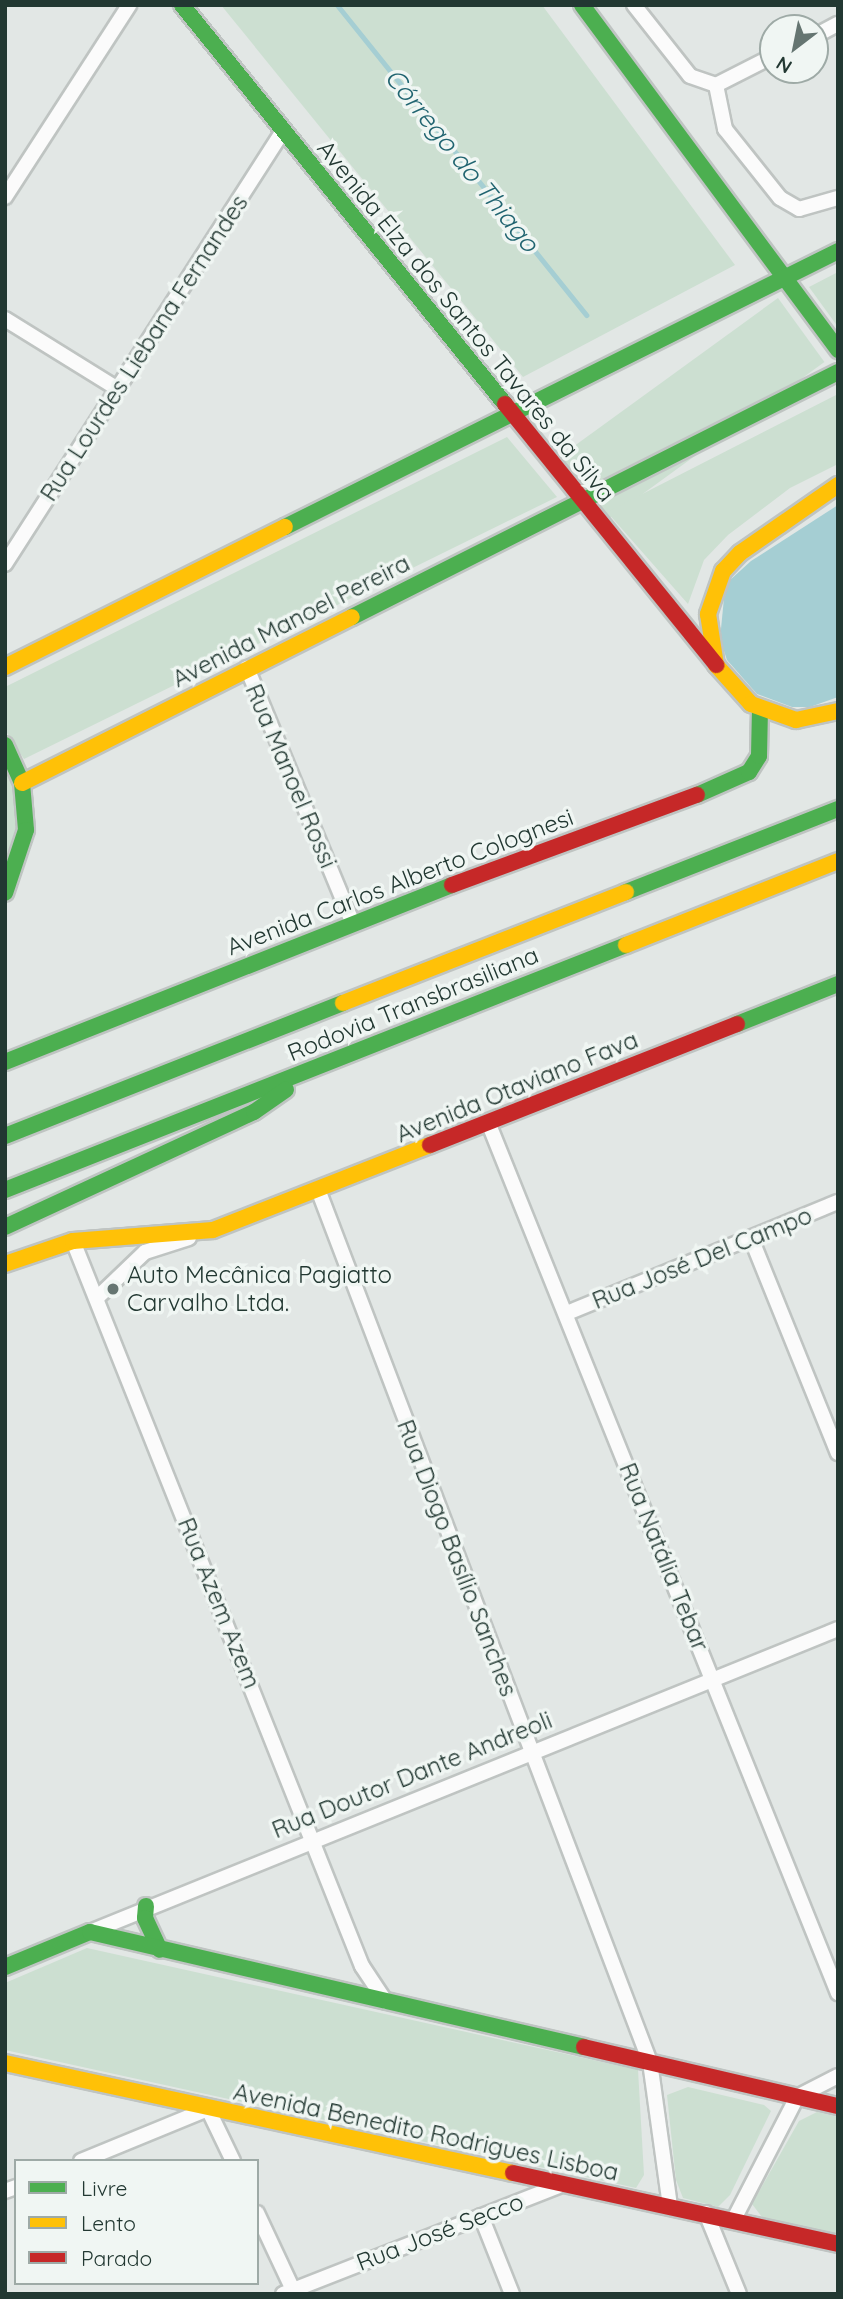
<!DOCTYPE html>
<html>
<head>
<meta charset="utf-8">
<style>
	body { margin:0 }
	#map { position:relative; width:843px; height:2299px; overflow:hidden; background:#e2e7e5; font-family:Quicksand,sans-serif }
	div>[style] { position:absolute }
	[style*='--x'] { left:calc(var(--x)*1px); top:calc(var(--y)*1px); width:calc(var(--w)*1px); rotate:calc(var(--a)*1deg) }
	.green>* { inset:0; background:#ccdfd1; transform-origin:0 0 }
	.water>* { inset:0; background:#a5ced3 }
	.stream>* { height:5px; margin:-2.5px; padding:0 2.5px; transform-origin:2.5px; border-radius:2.5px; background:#a5ced3 }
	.roads { filter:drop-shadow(2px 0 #bfc4c2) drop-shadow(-2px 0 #bfc4c2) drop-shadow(0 2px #bfc4c2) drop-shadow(0 -2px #bfc4c2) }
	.street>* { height:14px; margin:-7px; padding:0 7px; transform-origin:7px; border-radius:7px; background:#fbfbfb }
	.fast>* { height:16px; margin:-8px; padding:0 8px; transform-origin:8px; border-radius:8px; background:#4caf50 }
	.slow>* { height:16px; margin:-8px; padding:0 8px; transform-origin:8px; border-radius:8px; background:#ffc107 }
	.jam>* { height:16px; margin:-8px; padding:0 8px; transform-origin:8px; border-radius:8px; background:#c62828 }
	.dots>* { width:19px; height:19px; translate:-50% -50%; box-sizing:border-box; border:4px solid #f0f6f3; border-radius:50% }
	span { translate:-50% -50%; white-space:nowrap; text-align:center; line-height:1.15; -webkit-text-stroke:7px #f0f6f3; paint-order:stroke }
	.street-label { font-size:24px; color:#223832 }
	.poi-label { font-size:24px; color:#223832 }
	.left { translate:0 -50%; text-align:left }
	.water-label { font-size:26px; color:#206470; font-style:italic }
	.frame { position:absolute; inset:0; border:7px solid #223832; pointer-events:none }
	.legend { position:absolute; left:14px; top:2159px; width:245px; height:126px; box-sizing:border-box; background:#f0f6f3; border:2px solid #9eaaa6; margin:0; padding:9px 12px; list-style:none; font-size:21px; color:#223832 }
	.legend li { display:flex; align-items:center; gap:14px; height:35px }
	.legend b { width:35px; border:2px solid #9eaaa6 }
	.north { position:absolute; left:759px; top:14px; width:70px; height:70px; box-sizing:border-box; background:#f0f6f3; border:2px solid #9eaaa6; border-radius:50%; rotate:212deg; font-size:19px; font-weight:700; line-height:28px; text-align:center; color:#223832 }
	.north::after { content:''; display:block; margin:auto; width:24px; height:32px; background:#657571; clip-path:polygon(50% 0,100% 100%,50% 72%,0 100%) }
</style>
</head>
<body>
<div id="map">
	<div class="green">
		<i style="clip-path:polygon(221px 5px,542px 5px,735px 265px,523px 377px)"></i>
		<i style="clip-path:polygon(838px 272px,838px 327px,809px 287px)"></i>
		<i style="left:778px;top:298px;width:79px;height:271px;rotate:54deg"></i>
		<i style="clip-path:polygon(838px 394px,838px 464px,790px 488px,728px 535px,704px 560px,688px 604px,607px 512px)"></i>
		<i style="clip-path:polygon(507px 437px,557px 497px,24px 759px,5px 730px,5px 687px)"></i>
		<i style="clip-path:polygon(5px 757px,19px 806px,14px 854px,5px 874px)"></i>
		<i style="clip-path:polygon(87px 1948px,638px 2070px,644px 2175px,636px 2188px,5px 2050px,5px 1983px)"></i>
		<i style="clip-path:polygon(688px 2087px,764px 2105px,771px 2111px,730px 2195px,718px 2207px,683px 2198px,676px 2180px,667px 2095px)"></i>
		<i style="clip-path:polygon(817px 2112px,838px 2117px,838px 2234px,762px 2217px,752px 2204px,799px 2121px)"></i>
	</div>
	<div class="water">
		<i style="clip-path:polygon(838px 505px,838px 697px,810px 707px,792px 707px,757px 694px,727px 660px,720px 639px,724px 598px,730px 580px,751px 561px)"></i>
	</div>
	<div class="stream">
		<i style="--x:337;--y:5;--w:398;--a:51.2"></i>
	</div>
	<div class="roads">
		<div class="street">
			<i style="--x:634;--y:5;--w:90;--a:51.7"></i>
			<i style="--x:690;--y:76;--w:28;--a:19"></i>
			<i style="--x:716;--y:85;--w:45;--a:78.4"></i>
			<i style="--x:725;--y:129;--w:88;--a:51.4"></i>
			<i style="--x:780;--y:198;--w:22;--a:30"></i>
			<i style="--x:799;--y:209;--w:41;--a:-15.8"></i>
			<i style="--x:815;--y:36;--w:26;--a:-28"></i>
			<i style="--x:716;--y:85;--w:64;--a:-27"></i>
			<i style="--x:5;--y:197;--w:229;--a:-57.1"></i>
			<i style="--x:5;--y:319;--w:133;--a:31.8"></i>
			<i style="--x:5;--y:564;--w:515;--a:-57.3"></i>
			<i style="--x:247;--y:668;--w:275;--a:67.5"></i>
			<i style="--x:488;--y:1122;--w:939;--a:68.11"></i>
			<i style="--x:319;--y:1192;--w:931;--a:69.17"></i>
			<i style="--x:650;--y:2062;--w:145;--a:82.1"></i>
			<i style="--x:751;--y:1238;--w:232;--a:68"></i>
			<i style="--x:73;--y:1241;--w:780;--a:68.27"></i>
			<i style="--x:362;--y:1966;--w:43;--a:56.3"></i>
			<i style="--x:98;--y:1297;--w:65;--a:-43.8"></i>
			<i style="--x:145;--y:1252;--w:46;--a:-17.7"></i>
			<i style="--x:567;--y:1313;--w:293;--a:-22.3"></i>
			<i style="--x:90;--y:1932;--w:807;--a:-22.05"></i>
			<i style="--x:81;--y:2161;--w:137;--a:-22.3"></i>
			<i style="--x:208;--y:2109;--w:58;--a:64.3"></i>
			<i style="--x:5;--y:2191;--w:12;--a:-20"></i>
			<i style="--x:257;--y:2213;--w:89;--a:64.9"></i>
			<i style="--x:706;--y:2213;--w:87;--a:67.8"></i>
			<i style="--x:481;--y:2216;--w:84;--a:68.3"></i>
			<i style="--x:733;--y:2221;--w:140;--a:-62.7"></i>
			<i style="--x:797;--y:2097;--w:46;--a:-27.1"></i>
			<i style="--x:283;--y:2294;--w:295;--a:-21.4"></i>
		</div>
		<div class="fast">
			<i style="--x:182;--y:5;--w:513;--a:51.01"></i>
			<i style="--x:582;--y:5;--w:430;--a:53.4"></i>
			<i style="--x:285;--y:527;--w:618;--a:-26.52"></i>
			<i style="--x:352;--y:617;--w:544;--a:-26.75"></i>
			<i style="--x:5;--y:745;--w:42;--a:65.9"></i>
			<i style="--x:22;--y:783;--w:47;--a:85.1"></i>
			<i style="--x:26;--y:830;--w:66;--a:108.4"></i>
			<i style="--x:697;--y:795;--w:57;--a:-23.9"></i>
			<i style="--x:749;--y:772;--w:19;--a:-58"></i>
			<i style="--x:759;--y:756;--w:48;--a:-88.8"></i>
			<i style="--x:626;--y:892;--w:228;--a:-21.4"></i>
			<i style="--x:737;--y:1024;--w:109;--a:-21.6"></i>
			<i style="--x:5;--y:1062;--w:481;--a:-21.6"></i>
			<i style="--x:5;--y:1136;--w:363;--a:-21.5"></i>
			<i style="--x:5;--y:1190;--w:668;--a:-21.53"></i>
			<i style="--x:5;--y:1227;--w:274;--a:-24.8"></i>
			<i style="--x:254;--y:1112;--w:39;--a:-35"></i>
			<i style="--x:146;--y:1906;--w:12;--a:95"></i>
			<i style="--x:145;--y:1918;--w:35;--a:65"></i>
			<i style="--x:5;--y:1967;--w:92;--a:-22.4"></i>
			<i style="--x:90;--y:1932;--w:507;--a:13.1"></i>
		</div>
		<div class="slow">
			<i style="--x:838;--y:485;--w:119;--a:145.2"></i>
			<i style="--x:740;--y:553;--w:25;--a:133"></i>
			<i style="--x:723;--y:571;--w:46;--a:109.2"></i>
			<i style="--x:708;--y:614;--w:52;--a:81.1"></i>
			<i style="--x:716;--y:665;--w:52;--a:48.1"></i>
			<i style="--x:751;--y:704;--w:48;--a:19.6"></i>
			<i style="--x:796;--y:720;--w:43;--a:-12.1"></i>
			<i style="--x:5;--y:667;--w:313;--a:-26.6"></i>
			<i style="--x:22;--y:783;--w:369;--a:-26.7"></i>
			<i style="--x:626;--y:945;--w:228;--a:-21.6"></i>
			<i style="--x:343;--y:1003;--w:304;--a:-21.4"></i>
			<i style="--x:5;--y:1264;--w:72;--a:-18.7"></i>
			<i style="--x:73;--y:1241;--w:140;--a:-4.5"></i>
			<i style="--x:213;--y:1230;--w:233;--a:-21.4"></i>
			<i style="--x:5;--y:2063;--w:520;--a:12.22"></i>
		</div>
		<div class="jam">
			<i style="--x:505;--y:404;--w:336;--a:51"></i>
			<i style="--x:452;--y:885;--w:261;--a:-20.2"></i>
			<i style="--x:430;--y:1145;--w:330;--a:-21.5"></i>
			<i style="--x:584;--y:2047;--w:261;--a:13.1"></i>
			<i style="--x:513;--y:2173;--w:333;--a:12.3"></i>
		</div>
	</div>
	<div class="dots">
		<i style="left:113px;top:1289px;background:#657571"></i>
	</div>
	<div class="street-label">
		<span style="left:466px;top:321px;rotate:51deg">Avenida Elza dos Santos Tavares da Silva</span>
		<span style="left:144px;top:348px;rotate:-57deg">Rua Lourdes Liebana Fernandes</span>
		<span style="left:291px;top:621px;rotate:-27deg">Avenida Manoel Pereira</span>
		<span style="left:291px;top:776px;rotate:67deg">Rua Manoel Rossi</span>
		<span style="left:400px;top:882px;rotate:-21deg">Avenida Carlos Alberto Colognesi</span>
		<span style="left:413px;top:1004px;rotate:-22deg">Rodovia Transbrasiliana</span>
		<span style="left:517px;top:1087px;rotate:-22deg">Avenida Otaviano Fava</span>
		<span style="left:702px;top:1258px;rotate:-22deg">Rua José Del Campo</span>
		<span style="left:664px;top:1557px;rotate:68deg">Rua Natália Tebar</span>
		<span style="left:457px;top:1558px;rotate:69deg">Rua Diogo Basílio Sanches</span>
		<span style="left:219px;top:1603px;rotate:68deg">Rua Azem Azem</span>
		<span style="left:412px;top:1775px;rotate:-22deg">Rua Doutor Dante Andreoli</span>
		<span style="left:426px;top:2132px;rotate:12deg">Avenida Benedito Rodrigues Lisboa</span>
		<span style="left:440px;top:2232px;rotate:-21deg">Rua José Secco</span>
	</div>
	<div class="poi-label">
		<span class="left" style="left:127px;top:1289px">Auto Mecânica Pagiatto<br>Carvalho Ltda.</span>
	</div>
	<div class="water-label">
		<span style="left:462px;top:160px;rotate:51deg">Córrego do Thiago</span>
	</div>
	<div class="frame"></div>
	<ul class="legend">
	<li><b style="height:9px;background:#4caf50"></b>Livre</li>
	<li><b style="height:9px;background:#ffc107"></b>Lento</li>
	<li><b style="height:9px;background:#c62828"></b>Parado</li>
	</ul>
	<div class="north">N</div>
</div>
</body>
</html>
